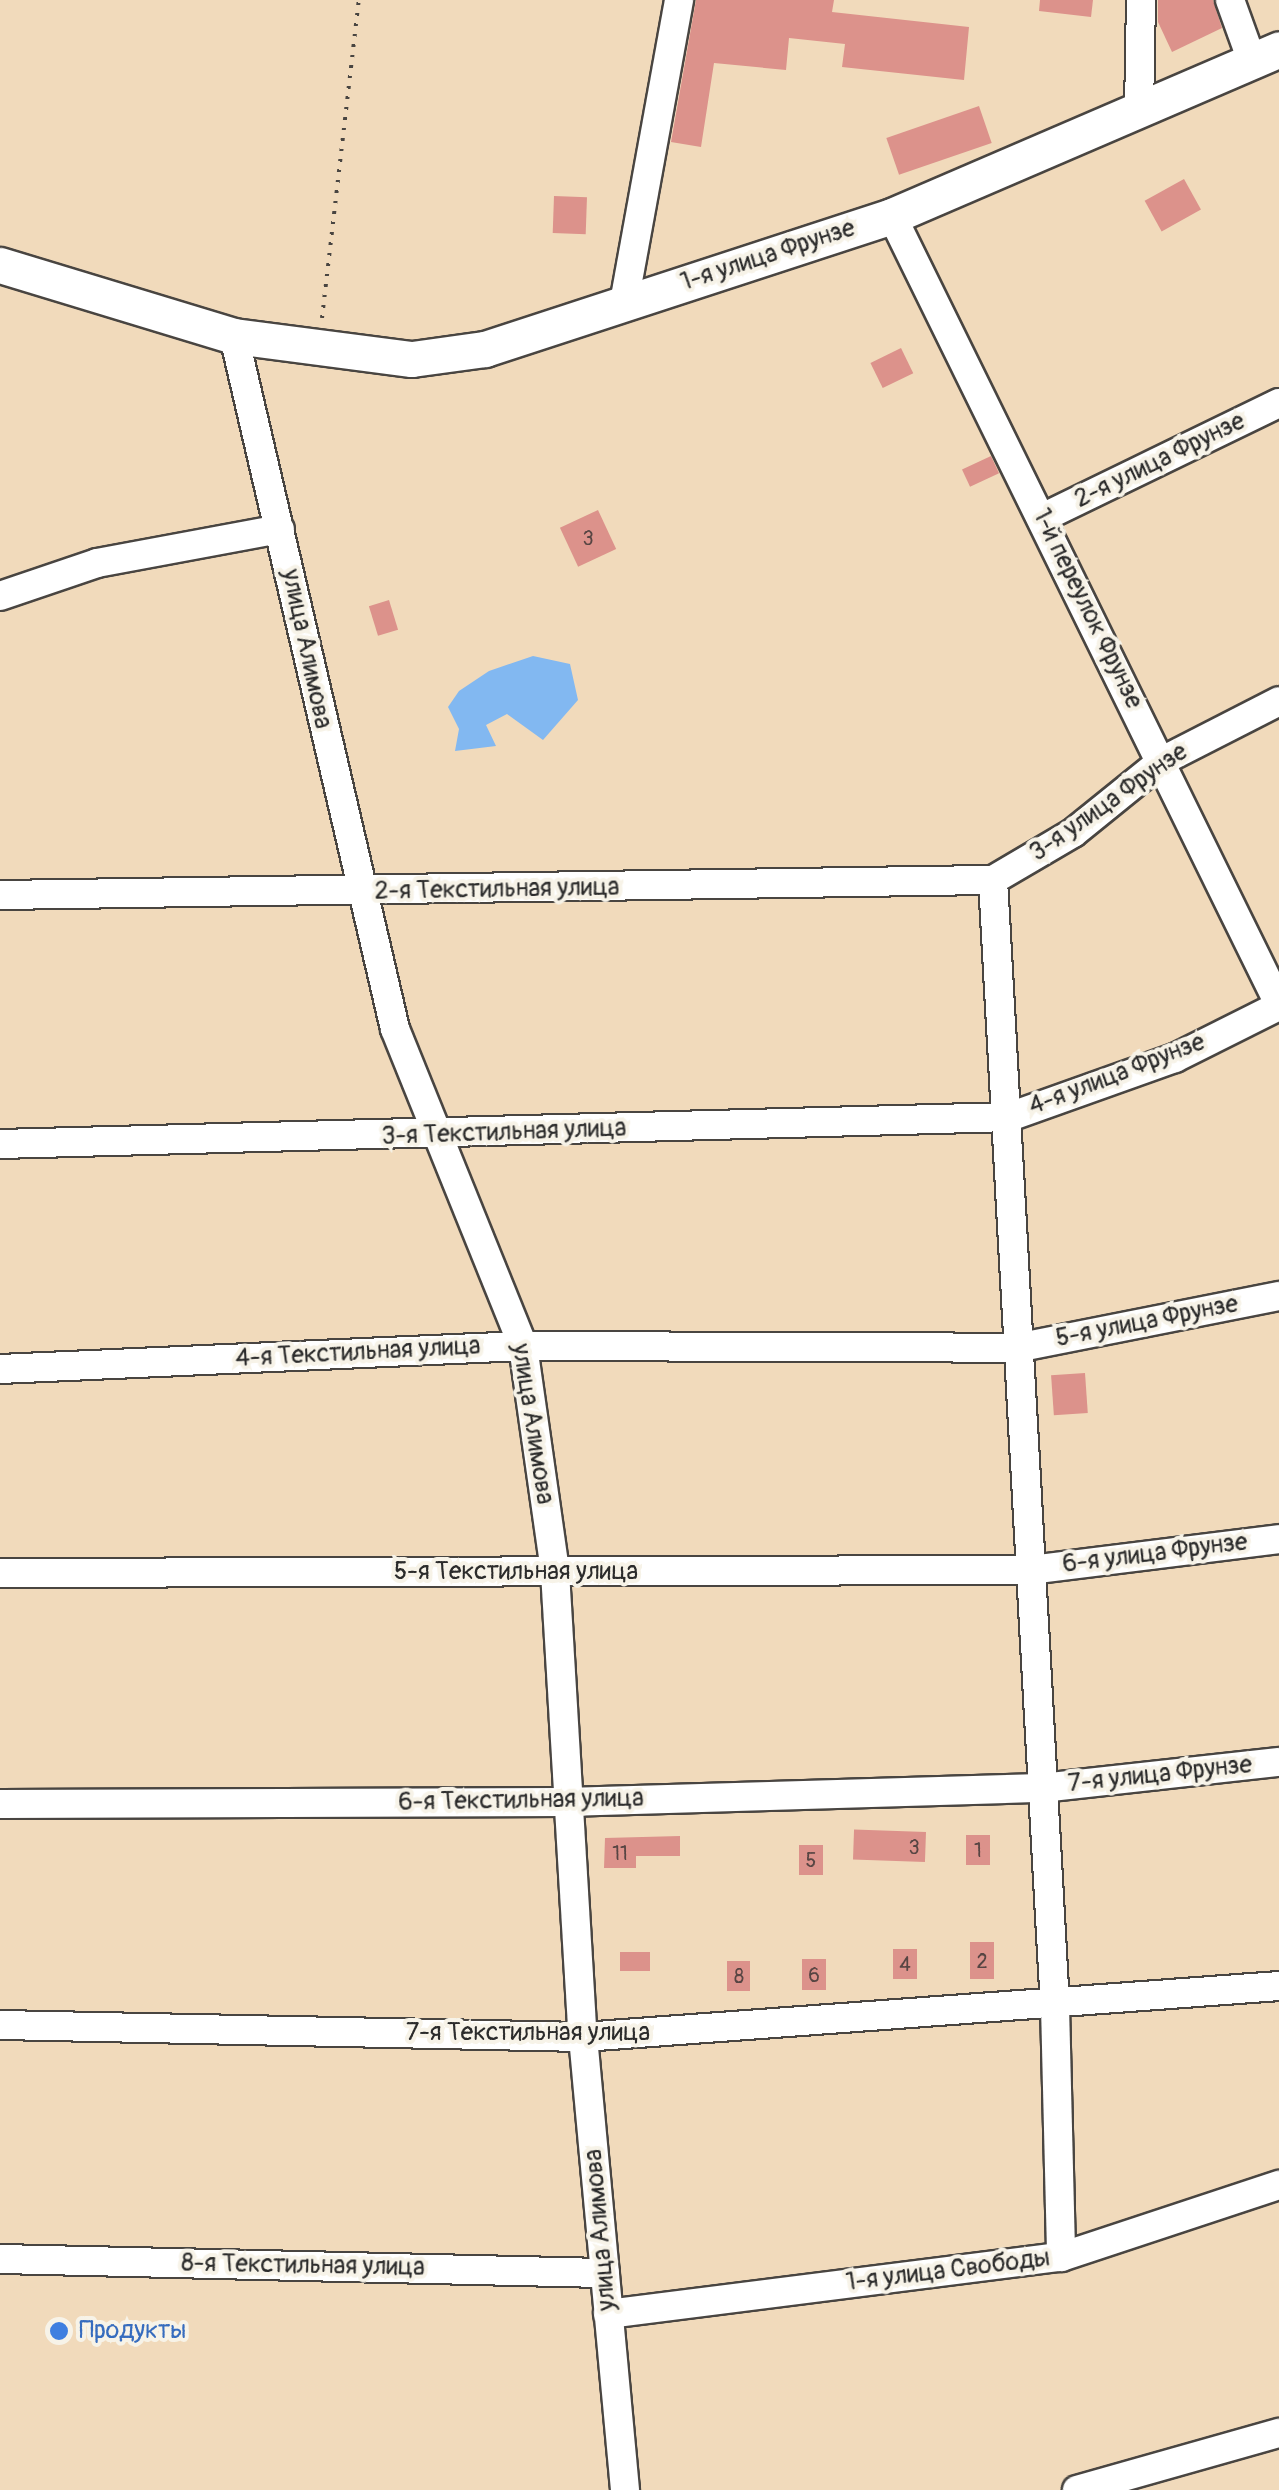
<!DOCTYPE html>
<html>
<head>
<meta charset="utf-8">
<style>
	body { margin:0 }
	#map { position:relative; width:1279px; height:2490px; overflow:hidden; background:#f1dabb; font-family:Pangolin,sans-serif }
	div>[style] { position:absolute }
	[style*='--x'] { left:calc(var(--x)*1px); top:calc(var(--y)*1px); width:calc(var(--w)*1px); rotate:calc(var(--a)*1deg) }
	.water>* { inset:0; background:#82b8f1 }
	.building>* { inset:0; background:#dc928b; transform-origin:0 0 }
	.path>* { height:4px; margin-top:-2px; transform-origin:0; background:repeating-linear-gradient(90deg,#494541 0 2.5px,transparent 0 10.5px) }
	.roads { filter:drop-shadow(2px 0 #494541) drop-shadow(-2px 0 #494541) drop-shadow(0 2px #494541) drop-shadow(0 -2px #494541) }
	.minor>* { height:28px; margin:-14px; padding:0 14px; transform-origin:14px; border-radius:14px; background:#fff }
	.major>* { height:35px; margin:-17.5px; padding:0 17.5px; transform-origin:17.5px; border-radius:17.5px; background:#fff }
	.dots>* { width:28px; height:28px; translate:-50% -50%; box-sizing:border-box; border:5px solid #f7f3e8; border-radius:50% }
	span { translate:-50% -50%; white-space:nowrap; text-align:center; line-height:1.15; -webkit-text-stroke:8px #f7f3e8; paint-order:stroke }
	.number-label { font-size:20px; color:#574543 }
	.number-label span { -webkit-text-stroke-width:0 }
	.street-label { font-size:25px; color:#2b2b2b }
	.shop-label { font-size:25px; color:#366cbe }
	.left { translate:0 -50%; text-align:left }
</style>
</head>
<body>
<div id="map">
	<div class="water">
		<i style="clip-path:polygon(533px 656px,570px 664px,578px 700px,543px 740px,507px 714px,486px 725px,496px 746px,455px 751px,459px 729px,448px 707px,459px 691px,489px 671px)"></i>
	</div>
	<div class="building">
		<i style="clip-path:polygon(696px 0,834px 0,832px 12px,969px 27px,964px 80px,842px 67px,845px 44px,789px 38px,786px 70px,714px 63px,701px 147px,671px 142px)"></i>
		<i style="clip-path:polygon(1040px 0,1093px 0,1091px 17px,1039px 11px)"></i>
		<i style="clip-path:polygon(1158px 0,1213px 0,1222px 28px,1172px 52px,1158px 22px)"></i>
		<i style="left:979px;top:106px;width:39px;height:98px;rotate:71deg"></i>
		<i style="left:1184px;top:179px;width:35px;height:45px;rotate:61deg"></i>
		<i style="left:554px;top:196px;width:33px;height:37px;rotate:2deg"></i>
		<i style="left:901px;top:348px;width:28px;height:34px;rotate:64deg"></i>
		<i style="left:991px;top:456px;width:19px;height:32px;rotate:65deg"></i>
		<i style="left:598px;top:510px;width:43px;height:42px;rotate:65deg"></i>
		<i style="left:389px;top:600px;width:31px;height:21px;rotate:73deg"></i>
		<i style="left:1085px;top:1373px;width:40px;height:34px;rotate:86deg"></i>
		<i style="left:926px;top:1832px;width:30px;height:72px;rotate:92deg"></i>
		<i style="left:966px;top:1835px;width:24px;height:30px"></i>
		<i style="clip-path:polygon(680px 1836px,680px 1856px,636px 1856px,636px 1868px,604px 1868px,605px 1838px)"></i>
		<i style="left:799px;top:1845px;width:24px;height:30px"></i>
		<i style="left:970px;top:1942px;width:24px;height:37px"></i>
		<i style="left:893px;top:1949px;width:24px;height:30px"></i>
		<i style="left:620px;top:1952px;width:30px;height:19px"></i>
		<i style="left:802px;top:1959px;width:24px;height:31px"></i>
		<i style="left:727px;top:1961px;width:23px;height:30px"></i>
	</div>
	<div class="path">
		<i style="--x:322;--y:318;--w:320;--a:-83.4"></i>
	</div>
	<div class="roads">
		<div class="minor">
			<i style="--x:1230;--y:0;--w:65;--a:70.2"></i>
			<i style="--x:1139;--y:112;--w:112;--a:-89"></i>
			<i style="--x:892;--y:216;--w:878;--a:63.84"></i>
			<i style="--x:624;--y:303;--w:308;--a:-79.7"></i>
			<i style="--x:234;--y:336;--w:711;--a:76.92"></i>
			<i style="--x:395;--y:1029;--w:342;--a:68"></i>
			<i style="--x:523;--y:1346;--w:228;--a:81.9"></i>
			<i style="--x:555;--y:1572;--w:466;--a:86.6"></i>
			<i style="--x:583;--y:2037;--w:455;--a:84.7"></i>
			<i style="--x:1042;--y:518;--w:263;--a:-25.9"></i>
			<i style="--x:0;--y:596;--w:102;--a:-18.8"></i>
			<i style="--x:97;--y:563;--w:186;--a:-10.5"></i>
			<i style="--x:993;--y:880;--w:1128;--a:86.85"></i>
			<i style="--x:1055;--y:2006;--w:251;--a:88.6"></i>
			<i style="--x:0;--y:895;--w:993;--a:-0.87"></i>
			<i style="--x:993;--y:880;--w:93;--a:-30.4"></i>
			<i style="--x:1073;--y:833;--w:114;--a:-39"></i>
			<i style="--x:1162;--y:761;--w:131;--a:-27.1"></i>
			<i style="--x:0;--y:1144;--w:1009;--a:-1.53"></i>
			<i style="--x:1009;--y:1117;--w:176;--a:-19.6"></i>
			<i style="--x:1175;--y:1058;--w:116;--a:-26.6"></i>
			<i style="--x:0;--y:1369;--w:524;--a:-2.52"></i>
			<i style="--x:523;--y:1346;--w:493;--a:0.2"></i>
			<i style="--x:1016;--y:1348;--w:268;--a:-11.2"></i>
			<i style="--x:0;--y:1573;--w:1031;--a:-0.17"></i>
			<i style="--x:1031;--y:1570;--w:250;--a:-7.1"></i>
			<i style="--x:0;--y:1804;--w:566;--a:-0.2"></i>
			<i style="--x:566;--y:1802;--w:476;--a:-1.7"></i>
			<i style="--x:1042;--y:1788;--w:238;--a:-6.3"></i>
			<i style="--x:0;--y:2025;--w:583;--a:1.18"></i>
			<i style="--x:583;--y:2037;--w:698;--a:-4.19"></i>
			<i style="--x:0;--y:2259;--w:605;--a:1.33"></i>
			<i style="--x:608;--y:2314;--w:457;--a:-7.2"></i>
			<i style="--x:1061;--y:2257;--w:230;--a:-18.3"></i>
			<i style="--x:1077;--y:2490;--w:210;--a:-15.8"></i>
		</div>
		<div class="major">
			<i style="--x:0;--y:265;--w:245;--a:16.9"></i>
			<i style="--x:234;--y:336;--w:179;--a:7.4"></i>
			<i style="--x:412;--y:359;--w:74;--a:-7.8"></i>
			<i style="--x:485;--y:349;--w:428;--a:-18.1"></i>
			<i style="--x:892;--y:216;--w:421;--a:-23.3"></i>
		</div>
	</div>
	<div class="dots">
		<i style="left:59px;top:2331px;background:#3f7fe0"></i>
	</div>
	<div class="number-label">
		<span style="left:588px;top:538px">3</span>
		<span style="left:914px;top:1847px">3</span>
		<span style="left:978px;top:1850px">1</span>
		<span style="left:620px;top:1853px">11</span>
		<span style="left:811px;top:1860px">5</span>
		<span style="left:982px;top:1961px">2</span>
		<span style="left:905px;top:1964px">4</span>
		<span style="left:814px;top:1975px">6</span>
		<span style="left:739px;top:1976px">8</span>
	</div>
	<div class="street-label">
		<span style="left:768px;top:256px;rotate:-18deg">1-я улица Фрунзе</span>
		<span style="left:1160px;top:461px;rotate:-26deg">2-я улица Фрунзе</span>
		<span style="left:1087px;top:609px;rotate:64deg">1-й переулок Фрунзе</span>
		<span style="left:306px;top:649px;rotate:78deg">улица Алимова</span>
		<span style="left:1109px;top:803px;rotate:-35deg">3-я улица Фрунзе</span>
		<span style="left:497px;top:890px;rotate:-1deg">2-я Текстильная улица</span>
		<span style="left:1117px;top:1075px;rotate:-21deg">4-я улица Фрунзе</span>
		<span style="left:504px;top:1133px;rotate:-2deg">3-я Текстильная улица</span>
		<span style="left:1147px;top:1322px;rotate:-11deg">5-я улица Фрунзе</span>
		<span style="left:358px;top:1353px;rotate:-3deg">4-я Текстильная улица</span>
		<span style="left:532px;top:1424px;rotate:81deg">улица Алимова</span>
		<span style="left:1155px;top:1554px;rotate:-7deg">6-я улица Фрунзе</span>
		<span style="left:516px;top:1572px">5-я Текстильная улица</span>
		<span style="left:1160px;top:1775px;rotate:-6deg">7-я улица Фрунзе</span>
		<span style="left:521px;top:1801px;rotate:-1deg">6-я Текстильная улица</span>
		<span style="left:528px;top:2033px">7-я Текстильная улица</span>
		<span style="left:601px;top:2230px;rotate:-95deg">улица Алимова</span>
		<span style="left:303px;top:2266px;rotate:1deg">8-я Текстильная улица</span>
		<span style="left:948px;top:2271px;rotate:-7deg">1-я улица Свободы</span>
	</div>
	<div class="shop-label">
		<span class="left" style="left:79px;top:2331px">Продукты</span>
	</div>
</div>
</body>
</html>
